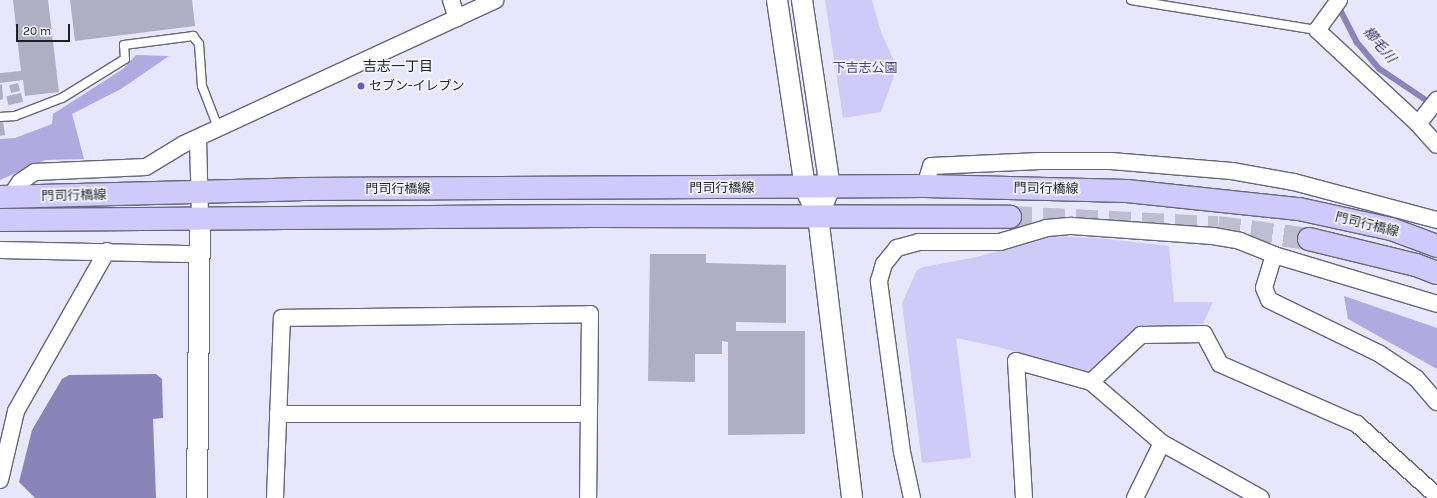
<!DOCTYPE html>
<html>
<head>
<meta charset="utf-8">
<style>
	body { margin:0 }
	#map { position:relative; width:1437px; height:498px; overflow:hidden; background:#e7e6fb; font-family:Karla,"Noto Sans JP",sans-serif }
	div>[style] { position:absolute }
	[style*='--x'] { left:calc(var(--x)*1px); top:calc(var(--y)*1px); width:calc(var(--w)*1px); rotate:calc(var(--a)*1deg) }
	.green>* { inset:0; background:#cfcbf8 }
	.forest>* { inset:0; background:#b0aae1 }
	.water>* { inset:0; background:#8a84b9 }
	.stream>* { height:5.5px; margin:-2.75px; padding:0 2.75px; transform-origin:2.75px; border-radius:2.75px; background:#8a84b9 }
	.building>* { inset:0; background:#afaec2; transform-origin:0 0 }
	.primary-tunnel>* { height:22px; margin-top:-11px; transform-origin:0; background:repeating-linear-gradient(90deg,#bfbed0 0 22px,transparent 0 33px) }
	.roads { filter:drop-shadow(1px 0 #676678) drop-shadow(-1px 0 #676678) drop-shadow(0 1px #676678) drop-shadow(0 -1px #676678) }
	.service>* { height:8px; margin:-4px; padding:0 4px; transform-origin:4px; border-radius:4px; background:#fff }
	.minor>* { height:16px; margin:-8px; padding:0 8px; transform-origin:8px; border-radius:8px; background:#fff }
	.tertiary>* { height:20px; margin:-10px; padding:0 10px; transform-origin:10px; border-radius:10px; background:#fff }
	.primary>* { height:22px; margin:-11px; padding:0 11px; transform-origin:11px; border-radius:11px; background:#d0cafc }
	.dots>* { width:11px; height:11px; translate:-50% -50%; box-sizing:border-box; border:2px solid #f5f5fe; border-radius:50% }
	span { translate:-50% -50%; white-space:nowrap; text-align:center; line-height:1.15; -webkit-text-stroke:3.5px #f5f5fe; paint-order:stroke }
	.park-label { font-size:13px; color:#4a3f82 }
	.poi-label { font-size:13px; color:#1f1f26 }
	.left { translate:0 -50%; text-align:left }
	.street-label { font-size:13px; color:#1f1f26 }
	.water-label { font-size:14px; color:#3a2d6e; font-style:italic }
	.neighbourhood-label { font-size:14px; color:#1f1f26 }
	.scale { position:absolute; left:16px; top:24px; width:54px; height:18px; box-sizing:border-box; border:2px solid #1f1f26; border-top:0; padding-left:5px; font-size:12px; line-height:14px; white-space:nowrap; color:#1f1f26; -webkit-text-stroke:3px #f5f5fe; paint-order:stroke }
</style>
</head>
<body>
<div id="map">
	<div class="green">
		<i style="clip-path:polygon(825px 0,872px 0,881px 32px,897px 67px,881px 112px,843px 118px)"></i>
		<i style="clip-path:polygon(1050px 236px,1098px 238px,1169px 246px,1174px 302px,1213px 302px,1203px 324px,1137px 327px,1095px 367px,1084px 372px,999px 347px,956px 338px,971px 458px,922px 463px,902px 303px,917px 270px,923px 267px,977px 257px)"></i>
	</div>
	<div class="forest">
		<i style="clip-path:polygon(136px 55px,169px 56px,121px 89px,72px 114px,84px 159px,45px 160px,0 180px,0 139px,15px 138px,52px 124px,53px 114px,123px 69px)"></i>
		<i style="clip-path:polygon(1344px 296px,1437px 328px,1437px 369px,1348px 319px)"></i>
	</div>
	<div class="water">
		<i style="clip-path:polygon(156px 374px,162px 379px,163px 418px,153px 419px,156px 498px,35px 498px,19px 482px,32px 430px,62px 379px,69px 375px)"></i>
	</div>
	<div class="stream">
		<i style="--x:1338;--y:5;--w:42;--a:62.8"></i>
		<i style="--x:1357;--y:42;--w:35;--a:50"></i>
		<i style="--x:1380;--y:69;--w:63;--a:33.9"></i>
	</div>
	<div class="building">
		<i style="clip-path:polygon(13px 0,48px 0,59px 92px,25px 96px,23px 80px,0 83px,0 73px,21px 71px)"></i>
		<i style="clip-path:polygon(70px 0,192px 0,195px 26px,75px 41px)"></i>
		<i style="left:18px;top:83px;width:8px;height:9px;rotate:76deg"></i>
		<i style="clip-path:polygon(2px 84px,3px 99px,0 100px,0 85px)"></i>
		<i style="left:21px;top:93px;width:9px;height:15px;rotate:77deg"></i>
		<i style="clip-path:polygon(3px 121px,5px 135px,0 136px,0 122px)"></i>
		<i style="clip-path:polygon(650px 254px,706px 254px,706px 263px,786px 265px,786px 323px,736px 322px,736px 331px,805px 331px,805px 434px,728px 435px,728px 342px,722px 341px,722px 354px,695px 354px,695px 382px,648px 381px)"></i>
	</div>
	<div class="primary-tunnel">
		<i style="--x:1010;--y:217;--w:208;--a:2.8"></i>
		<i style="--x:1218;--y:227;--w:92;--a:7.5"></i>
	</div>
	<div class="roads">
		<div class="service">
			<i style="--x:1131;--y:0;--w:188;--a:9.2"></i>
			<i style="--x:0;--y:117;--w:15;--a:-4"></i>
			<i style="--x:15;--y:116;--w:50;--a:-21"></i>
			<i style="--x:62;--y:98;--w:74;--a:-31.8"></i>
			<i style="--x:125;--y:59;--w:14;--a:-94"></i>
			<i style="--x:124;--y:45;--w:70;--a:-7.4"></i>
			<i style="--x:193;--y:36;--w:10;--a:53"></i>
			<i style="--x:199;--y:44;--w:42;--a:85.9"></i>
			<i style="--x:202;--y:86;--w:47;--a:68.9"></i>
		</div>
		<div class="minor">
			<i style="--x:451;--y:0;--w:19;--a:72"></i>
			<i style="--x:1339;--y:0;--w:37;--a:126"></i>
			<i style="--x:1317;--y:30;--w:138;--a:42.9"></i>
			<i style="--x:1418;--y:124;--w:28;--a:48"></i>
			<i style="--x:1418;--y:124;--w:31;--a:-52"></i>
			<i style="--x:198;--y:139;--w:79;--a:88.5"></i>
			<i style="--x:925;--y:186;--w:21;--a:-73"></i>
			<i style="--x:931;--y:166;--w:109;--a:-2.6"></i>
			<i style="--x:1040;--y:161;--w:71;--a:0"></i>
			<i style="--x:1111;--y:161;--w:121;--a:4.7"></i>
			<i style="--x:1232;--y:171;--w:63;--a:10.1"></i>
			<i style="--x:1294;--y:182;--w:148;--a:14.9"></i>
			<i style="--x:10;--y:197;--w:18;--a:-56"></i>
			<i style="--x:20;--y:182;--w:18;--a:-34"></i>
			<i style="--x:35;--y:172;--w:111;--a:-2.6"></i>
			<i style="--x:146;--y:167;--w:44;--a:-31.2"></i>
			<i style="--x:184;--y:144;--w:343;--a:-24.8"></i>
			<i style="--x:0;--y:250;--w:198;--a:1.2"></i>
			<i style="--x:1274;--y:255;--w:34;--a:107"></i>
			<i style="--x:1264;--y:288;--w:13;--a:67"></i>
			<i style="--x:1269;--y:300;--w:123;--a:25.9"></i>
			<i style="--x:1380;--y:354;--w:43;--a:33.7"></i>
			<i style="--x:1416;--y:378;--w:32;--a:49"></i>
			<i style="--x:1091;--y:382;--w:69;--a:-43.2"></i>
			<i style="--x:1141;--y:335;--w:63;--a:-0.9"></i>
			<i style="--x:1204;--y:334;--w:34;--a:62"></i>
			<i style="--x:1220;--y:364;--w:150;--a:23.7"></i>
			<i style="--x:1357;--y:424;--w:108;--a:42"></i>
			<i style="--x:278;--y:414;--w:310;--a:0"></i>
			<i style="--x:0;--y:480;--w:71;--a:-76.9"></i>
			<i style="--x:16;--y:411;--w:184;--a:-60.4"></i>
			<i style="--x:275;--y:498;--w:180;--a:-87.8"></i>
			<i style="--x:282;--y:318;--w:308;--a:-0.7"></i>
			<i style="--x:590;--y:314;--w:184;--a:90.6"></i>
			<i style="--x:912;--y:498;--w:47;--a:-102.3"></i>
			<i style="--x:902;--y:452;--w:173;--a:-97.7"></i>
			<i style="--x:879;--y:281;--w:18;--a:-74"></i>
			<i style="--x:884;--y:264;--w:21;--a:-51"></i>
			<i style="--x:897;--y:248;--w:23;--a:-15"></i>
			<i style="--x:919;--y:242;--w:81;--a:0"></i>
			<i style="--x:1000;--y:242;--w:49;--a:-16.6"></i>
			<i style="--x:1047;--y:228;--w:25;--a:-5"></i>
			<i style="--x:1072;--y:226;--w:141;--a:4.1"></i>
			<i style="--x:1213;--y:236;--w:27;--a:10"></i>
			<i style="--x:1240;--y:241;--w:37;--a:22"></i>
			<i style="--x:1274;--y:255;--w:170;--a:16.7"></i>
			<i style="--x:1024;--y:498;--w:137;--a:-93.3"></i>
			<i style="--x:1016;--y:361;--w:78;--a:15.6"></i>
			<i style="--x:1091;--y:382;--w:94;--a:40.7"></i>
			<i style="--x:1162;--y:443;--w:113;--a:29.1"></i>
			<i style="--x:1135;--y:498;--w:61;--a:-63.9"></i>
		</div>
		<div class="tertiary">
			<i style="--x:777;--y:0;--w:190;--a:81.5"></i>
			<i style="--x:805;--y:188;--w:31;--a:65"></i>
			<i style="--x:818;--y:216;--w:284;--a:83.1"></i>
			<i style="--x:802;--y:0;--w:189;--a:81.5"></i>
			<i style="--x:830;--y:187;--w:31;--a:112"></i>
			<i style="--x:197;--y:498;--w:280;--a:-89.4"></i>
		</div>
		<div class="primary">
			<i style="--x:0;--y:197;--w:300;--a:-1.5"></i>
			<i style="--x:300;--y:189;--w:625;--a:-0.28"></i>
			<i style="--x:925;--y:186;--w:202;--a:1.4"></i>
			<i style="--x:1127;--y:191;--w:173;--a:6"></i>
			<i style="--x:1299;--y:209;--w:94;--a:12.3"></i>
			<i style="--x:1391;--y:229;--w:49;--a:20.3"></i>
			<i style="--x:0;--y:220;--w:594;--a:-0.39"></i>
			<i style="--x:594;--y:216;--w:416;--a:0.1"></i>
			<i style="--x:1309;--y:239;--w:110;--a:13.7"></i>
			<i style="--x:1416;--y:265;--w:22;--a:21"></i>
		</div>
	</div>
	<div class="dots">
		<i style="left:361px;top:86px;background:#7055cf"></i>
	</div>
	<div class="park-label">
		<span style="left:865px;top:68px">下吉志公園</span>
	</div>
	<div class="poi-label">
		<span class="left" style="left:369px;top:86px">セブン-イレブン</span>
	</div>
	<div class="street-label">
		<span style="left:722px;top:188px">門司行橋線</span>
		<span style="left:398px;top:189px">門司行橋線</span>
		<span style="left:1046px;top:189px;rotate:1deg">門司行橋線</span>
		<span style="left:74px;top:196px;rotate:-1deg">門司行橋線</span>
		<span style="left:1367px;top:225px;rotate:14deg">門司行橋線</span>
	</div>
	<div class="water-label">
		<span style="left:1379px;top:45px;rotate:50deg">櫛毛川</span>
	</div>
	<div class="neighbourhood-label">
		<span style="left:398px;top:67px">吉志一丁目</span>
	</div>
	<div class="scale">20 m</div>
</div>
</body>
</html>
